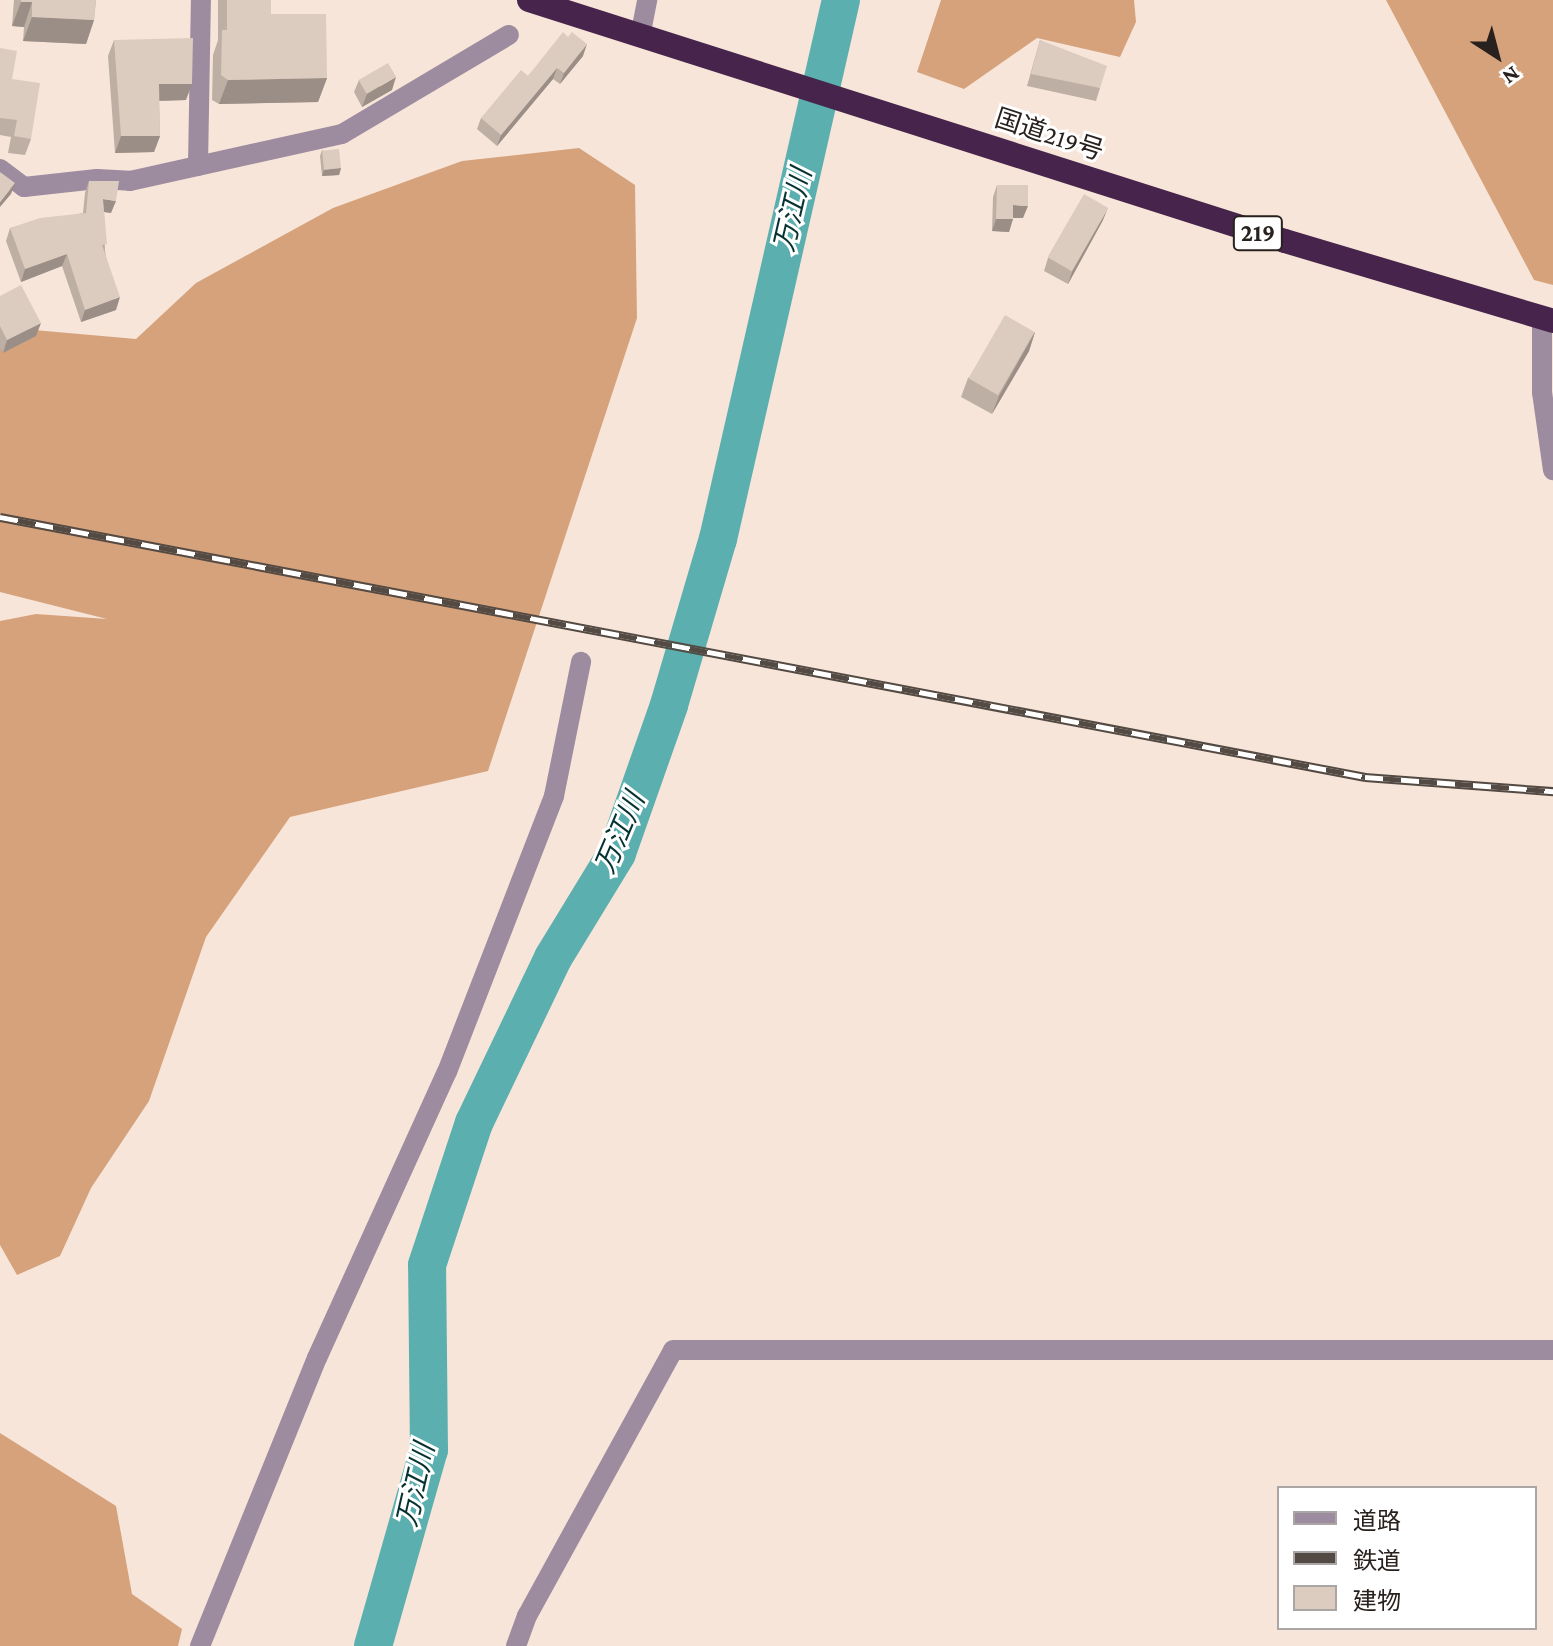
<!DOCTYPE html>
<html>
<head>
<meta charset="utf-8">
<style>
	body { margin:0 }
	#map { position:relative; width:1553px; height:1646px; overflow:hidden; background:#f7e5d9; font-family:"Crimson Pro","Noto Sans JP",serif }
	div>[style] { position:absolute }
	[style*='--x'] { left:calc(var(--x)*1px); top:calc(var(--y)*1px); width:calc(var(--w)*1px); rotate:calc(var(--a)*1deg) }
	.forest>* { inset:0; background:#d6a27b }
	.river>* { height:38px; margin:-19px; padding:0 19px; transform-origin:19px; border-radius:19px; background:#5cafaf }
	.street>* { height:20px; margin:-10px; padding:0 10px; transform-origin:10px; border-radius:10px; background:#9d8b9f }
	.highway>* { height:24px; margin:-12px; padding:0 12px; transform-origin:12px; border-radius:12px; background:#47244b }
	.rail>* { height:9px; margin-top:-4.5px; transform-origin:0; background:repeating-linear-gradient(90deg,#fff 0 18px,#534a44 0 36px); box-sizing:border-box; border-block:2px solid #534a44 }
	.wall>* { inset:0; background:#bdafa4 }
	.shaded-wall>* { inset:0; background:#9a8e86 }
	.building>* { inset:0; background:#dccbbf; transform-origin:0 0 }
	span { translate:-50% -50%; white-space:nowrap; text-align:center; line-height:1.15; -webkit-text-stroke:6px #fff; paint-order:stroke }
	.shield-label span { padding:2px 6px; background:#fff; border:2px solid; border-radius:6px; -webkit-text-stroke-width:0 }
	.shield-label { font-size:24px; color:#28211d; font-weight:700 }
	.street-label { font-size:26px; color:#28211d }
	.water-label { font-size:28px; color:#073232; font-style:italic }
	.legend { position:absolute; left:1277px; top:1486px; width:260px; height:144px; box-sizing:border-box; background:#fff; border:2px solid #a9a6a5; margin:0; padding:10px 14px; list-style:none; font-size:24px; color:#28211d }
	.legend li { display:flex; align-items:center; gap:16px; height:40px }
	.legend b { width:40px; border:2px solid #a9a6a5 }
	.north { position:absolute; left:1457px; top:16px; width:80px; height:80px; -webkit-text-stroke:6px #fff; paint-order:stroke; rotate:144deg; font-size:22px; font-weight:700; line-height:32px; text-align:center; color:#28211d }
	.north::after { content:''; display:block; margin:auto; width:28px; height:36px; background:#28211d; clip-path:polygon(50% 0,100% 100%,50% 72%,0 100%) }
</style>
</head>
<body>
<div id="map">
	<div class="forest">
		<i style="clip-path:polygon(941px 0,1134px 0,1136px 22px,1120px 57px,1037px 38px,964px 89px,917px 72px)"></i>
		<i style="clip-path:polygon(1386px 0,1553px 0,1553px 285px,1534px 280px)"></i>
		<i style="clip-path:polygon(579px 148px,635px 185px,637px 318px,488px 771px,290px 817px,206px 937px,149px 1101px,91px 1188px,60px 1256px,17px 1275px,0 1245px,0 621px,36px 614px,107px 619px,0 592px,0 327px,136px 339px,196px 283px,333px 208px,462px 161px)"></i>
		<i style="clip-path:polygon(0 1433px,116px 1506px,132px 1594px,182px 1629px,178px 1646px,0 1646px)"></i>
	</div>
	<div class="river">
		<i style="--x:373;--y:1646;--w:204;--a:-74.1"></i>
		<i style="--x:429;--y:1450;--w:185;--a:-90.6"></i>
		<i style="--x:427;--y:1265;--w:150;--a:-71.7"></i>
		<i style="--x:474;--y:1123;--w:183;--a:-64.4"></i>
		<i style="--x:553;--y:958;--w:123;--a:-58.6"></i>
		<i style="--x:617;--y:853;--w:157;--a:-70.6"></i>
		<i style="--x:669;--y:705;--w:173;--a:-73.6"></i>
		<i style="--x:718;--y:539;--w:553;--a:-77.15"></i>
	</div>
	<div class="street">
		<i style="--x:641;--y:32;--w:33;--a:-79"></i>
		<i style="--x:198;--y:166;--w:166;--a:-89"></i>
		<i style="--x:0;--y:169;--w:30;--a:37"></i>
		<i style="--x:24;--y:187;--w:73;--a:-6.3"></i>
		<i style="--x:97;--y:179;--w:33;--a:3"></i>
		<i style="--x:130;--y:181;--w:217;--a:-12.5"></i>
		<i style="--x:342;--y:134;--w:194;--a:-30.7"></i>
		<i style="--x:1542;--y:317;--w:75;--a:90"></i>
		<i style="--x:1542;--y:392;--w:79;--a:82"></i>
		<i style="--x:200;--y:1646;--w:311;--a:-67.9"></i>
		<i style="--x:317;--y:1358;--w:314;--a:-65.6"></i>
		<i style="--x:447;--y:1072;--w:296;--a:-68.8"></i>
		<i style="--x:554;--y:796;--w:137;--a:-78.6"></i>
		<i style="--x:516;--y:1646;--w:32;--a:-70"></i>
		<i style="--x:527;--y:1616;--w:303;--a:-61.2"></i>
		<i style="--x:673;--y:1350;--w:880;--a:0"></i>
	</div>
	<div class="highway">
		<i style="--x:529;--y:0;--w:793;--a:17.68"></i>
		<i style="--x:1285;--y:241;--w:280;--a:16.6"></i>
	</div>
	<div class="rail">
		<i style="--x:0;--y:517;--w:1390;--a:10.78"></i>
		<i style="--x:1365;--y:777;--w:189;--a:4.3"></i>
	</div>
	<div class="wall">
		<i style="clip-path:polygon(14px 0,96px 0,94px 20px,86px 44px,23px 41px,24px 27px,12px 26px)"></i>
		<i style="clip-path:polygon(218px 0,271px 0,271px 14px,327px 78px,318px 102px,219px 104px,212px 100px,213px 55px,218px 40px)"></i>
		<i style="clip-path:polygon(568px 37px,583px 56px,560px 84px,553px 79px,497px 146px,477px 129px,481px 118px,528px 76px)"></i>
		<i style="clip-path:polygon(114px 40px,186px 100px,159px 101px,160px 136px,154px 152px,115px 153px,108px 56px)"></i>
		<i style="clip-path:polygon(1040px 40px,1100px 88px,1096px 101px,1027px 86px)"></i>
		<i style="clip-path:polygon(0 48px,12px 79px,31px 139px,25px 155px,8px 153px,11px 137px,0 135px)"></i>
		<i style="clip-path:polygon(359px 80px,392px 90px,362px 107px,354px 92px)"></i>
		<i style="clip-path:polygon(322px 150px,341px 168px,339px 175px,322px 176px,320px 156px)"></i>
		<i style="clip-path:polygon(89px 181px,111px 213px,104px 212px,105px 251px,116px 310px,81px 322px,62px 266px,21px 282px,6px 241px,10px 228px,83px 213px,85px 193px)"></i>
		<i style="clip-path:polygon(997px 185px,1023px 218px,1013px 218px,1009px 232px,992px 231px,993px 197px)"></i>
		<i style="clip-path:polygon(1103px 220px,1068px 284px,1044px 271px,1048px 258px)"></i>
		<i style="clip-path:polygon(0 296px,36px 336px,3px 353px,0 348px)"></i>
		<i style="clip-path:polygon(1035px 332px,1029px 351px,992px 414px,961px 397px,968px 378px)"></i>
	</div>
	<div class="shaded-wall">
		<i style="clip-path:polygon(21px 2px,32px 2px,24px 27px,12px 26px)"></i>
		<i style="clip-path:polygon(32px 17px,94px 20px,86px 44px,23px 41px)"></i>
		<i style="clip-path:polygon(587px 44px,583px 56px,560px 84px,564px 73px)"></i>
		<i style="clip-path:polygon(557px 68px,553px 79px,497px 146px,501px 135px)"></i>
		<i style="clip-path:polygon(396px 77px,392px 90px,362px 107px,367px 94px)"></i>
		<i style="clip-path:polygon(327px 78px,318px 102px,219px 104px,228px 80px)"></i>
		<i style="clip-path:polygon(159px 84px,192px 84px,186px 100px,153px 101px)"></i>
		<i style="clip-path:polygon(121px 136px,160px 136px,154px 152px,115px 153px)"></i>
		<i style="clip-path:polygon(341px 168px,339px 175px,322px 176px,324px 170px)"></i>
		<i style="clip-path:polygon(15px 183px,11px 194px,0 207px,0 202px)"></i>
		<i style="clip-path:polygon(103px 199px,116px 201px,111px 213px,98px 211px)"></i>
		<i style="clip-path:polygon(1013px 205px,1028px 206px,1023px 218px,1009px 218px)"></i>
		<i style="clip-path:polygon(1108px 208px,1103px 220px,1068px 284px,1072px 272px)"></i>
		<i style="clip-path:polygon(996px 219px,1013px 219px,1009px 232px,992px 231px)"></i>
		<i style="clip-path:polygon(67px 254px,62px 266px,21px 282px,25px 269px)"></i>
		<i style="clip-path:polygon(120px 297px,116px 310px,81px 322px,85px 310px)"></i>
		<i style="clip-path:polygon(41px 323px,36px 336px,3px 353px,7px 340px)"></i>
		<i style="clip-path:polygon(1035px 332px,1029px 351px,992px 414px,999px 396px)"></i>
	</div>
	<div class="building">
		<i style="clip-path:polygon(21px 0,96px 0,94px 20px,32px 17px,32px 2px,21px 2px)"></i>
		<i style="clip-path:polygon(227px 0,271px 0,271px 14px,326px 14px,327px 78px,228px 80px,221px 75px,222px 30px,227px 30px)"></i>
		<i style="clip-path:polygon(563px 32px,568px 37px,572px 32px,587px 44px,564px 73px,557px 68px,501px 135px,481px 118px,521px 70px,528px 76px)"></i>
		<i style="clip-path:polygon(193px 38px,192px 84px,159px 84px,160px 136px,121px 136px,114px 40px)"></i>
		<i style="clip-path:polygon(1040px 40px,1107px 66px,1100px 88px,1031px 74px)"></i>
		<i style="clip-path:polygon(0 48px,17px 51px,12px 79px,40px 83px,31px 139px,14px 136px,17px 120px,0 118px)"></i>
		<i style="left:388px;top:63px;width:16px;height:34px;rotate:60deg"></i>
		<i style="left:339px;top:149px;width:19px;height:17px;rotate:84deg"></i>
		<i style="clip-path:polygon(0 172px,15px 183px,0 202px)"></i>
		<i style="clip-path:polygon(89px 181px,119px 181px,116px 201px,103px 199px,107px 244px,102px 245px,120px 297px,85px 310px,67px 254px,25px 269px,10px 228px,40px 218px,86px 213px)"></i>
		<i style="clip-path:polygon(997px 185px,1028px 185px,1028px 206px,1013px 205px,1013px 219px,996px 219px)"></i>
		<i style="left:1084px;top:194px;width:28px;height:73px;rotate:30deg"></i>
		<i style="clip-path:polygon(21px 285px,41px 323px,7px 340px,0 326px,0 296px)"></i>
		<i style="left:1005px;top:315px;width:34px;height:73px;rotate:30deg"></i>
	</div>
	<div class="shield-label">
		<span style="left:1258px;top:233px">219</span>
	</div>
	<div class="street-label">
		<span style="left:1049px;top:135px;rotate:18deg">国道219号</span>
	</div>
	<div class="water-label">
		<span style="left:793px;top:210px;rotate:-77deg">万江川</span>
		<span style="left:620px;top:833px;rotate:-67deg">万江川</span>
		<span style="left:416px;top:1485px;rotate:-77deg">万江川</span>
	</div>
	<ul class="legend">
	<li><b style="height:10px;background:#9d8b9f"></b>道路</li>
	<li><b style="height:10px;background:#534a44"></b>鉄道</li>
	<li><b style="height:22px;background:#dccbbf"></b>建物</li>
	</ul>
	<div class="north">N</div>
</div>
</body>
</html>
